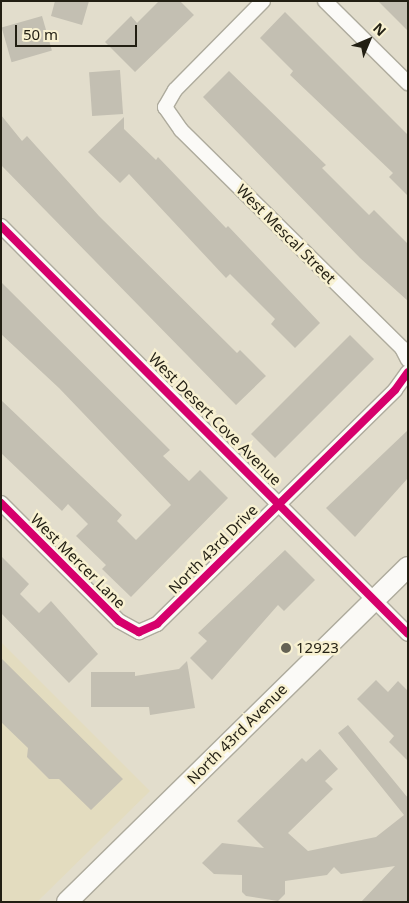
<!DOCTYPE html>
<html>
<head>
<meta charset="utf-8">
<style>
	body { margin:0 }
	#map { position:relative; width:409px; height:903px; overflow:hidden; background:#e2ddcc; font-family:"Noto Sans",sans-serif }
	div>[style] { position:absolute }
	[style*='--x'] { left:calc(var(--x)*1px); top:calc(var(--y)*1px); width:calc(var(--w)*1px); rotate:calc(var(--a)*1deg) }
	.built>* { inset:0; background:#e3dcbf }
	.building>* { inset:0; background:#c3bfb2; transform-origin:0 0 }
	.roads { filter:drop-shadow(1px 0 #aeab9d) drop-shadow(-1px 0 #aeab9d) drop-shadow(0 1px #aeab9d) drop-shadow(0 -1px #aeab9d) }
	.minor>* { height:14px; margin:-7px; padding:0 7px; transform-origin:7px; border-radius:7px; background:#fbfaf7 }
	.secondary>* { height:20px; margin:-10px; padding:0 10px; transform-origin:10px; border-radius:10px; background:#fbfaf7 }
	.cycleway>* { height:8px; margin:-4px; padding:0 4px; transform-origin:4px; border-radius:4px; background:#d6006c }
	.dots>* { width:14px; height:14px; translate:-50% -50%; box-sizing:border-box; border:2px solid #f8f1d1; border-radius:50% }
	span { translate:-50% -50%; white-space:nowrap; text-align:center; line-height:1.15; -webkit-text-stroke:5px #f8f1d1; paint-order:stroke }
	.street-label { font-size:15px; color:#221f13 }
	.poi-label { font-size:15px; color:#221f13 }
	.left { translate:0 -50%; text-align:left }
	.frame { position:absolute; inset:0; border:2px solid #221f13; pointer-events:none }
	.north { position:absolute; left:344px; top:15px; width:50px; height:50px; -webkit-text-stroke:4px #f8f1d1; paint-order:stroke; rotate:45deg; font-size:14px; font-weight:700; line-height:20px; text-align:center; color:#221f13 }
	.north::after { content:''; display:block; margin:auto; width:18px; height:22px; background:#221f13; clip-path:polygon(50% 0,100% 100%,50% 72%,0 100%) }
	.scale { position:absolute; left:15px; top:25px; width:122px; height:22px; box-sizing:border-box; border:2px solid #221f13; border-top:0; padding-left:6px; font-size:15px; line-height:18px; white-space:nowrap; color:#221f13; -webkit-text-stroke:4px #f8f1d1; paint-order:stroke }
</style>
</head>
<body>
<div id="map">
	<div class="built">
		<i style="clip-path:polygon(1px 642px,150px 791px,37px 902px,1px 902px)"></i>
	</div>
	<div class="building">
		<i style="clip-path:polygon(55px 1px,89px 1px,82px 25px,51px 16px)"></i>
		<i style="clip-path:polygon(159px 1px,180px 1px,194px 15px,135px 72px,105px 42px,131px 16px,137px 23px)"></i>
		<i style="clip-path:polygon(378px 1px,408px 1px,408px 31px)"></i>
		<i style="clip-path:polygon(285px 12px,408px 135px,408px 196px,389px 177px,393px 173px,290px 75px,293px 71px,260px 38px)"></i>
		<i style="left:42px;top:16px;width:36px;height:42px;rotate:74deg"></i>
		<i style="left:120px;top:70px;width:44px;height:31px;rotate:86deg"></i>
		<i style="clip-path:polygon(229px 71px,326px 165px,322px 168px,369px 215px,374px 210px,408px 244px,408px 301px,360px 258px,203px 97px)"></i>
		<i style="clip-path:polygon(1px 115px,22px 141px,27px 136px,99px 216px,237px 353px,240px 350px,266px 376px,236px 405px,1px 165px)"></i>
		<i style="clip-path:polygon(124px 117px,124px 129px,156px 160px,158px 157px,226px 228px,228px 226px,320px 323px,295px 348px,271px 324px,275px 319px,230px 274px,226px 278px,129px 174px,120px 183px,88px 152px)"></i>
		<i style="clip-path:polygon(1px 282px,170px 450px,163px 456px,189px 481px,200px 470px,228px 498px,131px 597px,102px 569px,106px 565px,76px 536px,88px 524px,68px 504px,62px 511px,1px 453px,1px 400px,122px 515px,117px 521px,136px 540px,171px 505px,59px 388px,1px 334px)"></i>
		<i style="left:350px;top:335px;width:34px;height:140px;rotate:45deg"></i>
		<i style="clip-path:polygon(408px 430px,408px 478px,355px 537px,326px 508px)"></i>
		<i style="clip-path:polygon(285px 550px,315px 580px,284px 611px,278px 605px,212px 680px,190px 658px,207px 641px,198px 633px)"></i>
		<i style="clip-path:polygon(1px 556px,29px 584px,20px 594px,39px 613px,51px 601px,98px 654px,69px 683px,1px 613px)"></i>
		<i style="clip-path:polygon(1px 658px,123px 779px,91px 810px,59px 779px,49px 779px,27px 757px,28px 748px,1px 722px)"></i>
		<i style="clip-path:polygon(187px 661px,195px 708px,150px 715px,149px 707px,91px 707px,91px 672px,135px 672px,135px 676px,179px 669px)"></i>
		<i style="clip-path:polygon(376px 680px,388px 692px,398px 681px,408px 691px,408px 761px,389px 742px,394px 736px,357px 699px)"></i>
		<i style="clip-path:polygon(348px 725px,408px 798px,408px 902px,361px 902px,395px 866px,341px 874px,334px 867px,327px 875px,285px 881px,285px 894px,278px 901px,246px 896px,242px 892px,242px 875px,214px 874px,202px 863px,222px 843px,264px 848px,237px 821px,302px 758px,306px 762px,320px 749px,338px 769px,325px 781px,333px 789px,288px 833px,308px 851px,376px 837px,404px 815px,338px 733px)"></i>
	</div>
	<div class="roads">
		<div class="minor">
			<i style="--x:263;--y:1;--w:125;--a:134.7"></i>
			<i style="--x:175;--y:90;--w:20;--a:120"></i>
			<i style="--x:165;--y:107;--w:28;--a:55"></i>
			<i style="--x:181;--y:130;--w:310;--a:44.6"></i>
			<i style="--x:402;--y:348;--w:13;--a:63"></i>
			<i style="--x:325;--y:1;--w:117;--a:44.7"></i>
			<i style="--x:1;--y:226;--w:576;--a:45.07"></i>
			<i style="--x:1;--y:503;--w:167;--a:45"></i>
			<i style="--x:119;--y:621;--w:23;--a:29"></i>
			<i style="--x:139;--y:632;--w:20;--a:-24"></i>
			<i style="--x:157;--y:624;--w:334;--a:-44.5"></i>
			<i style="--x:395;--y:390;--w:22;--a:-54"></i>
		</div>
		<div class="secondary">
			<i style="--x:67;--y:902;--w:478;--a:-44.5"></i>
		</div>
	</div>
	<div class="cycleway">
		<i style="--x:1;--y:226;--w:576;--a:45.07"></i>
		<i style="--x:1;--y:503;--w:167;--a:45"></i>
		<i style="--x:119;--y:621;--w:23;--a:29"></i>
		<i style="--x:139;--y:632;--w:20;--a:-24"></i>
		<i style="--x:157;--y:624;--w:334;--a:-44.5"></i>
		<i style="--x:395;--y:390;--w:22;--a:-54"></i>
	</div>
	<div class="dots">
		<i style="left:286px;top:648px;background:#656254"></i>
	</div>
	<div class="street-label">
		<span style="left:286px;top:234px;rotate:45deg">West Mescal Street</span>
		<span style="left:215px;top:419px;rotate:45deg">West Desert Cove Avenue</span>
		<span style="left:213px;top:549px;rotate:-45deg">North 43rd Drive</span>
		<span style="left:78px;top:561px;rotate:45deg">West Mercer Lane</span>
		<span style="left:237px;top:734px;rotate:-45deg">North 43rd Avenue</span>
	</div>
	<div class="poi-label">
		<span class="left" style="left:296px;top:648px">12923</span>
	</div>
	<div class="frame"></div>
	<div class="north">N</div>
	<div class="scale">50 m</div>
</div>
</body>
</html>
